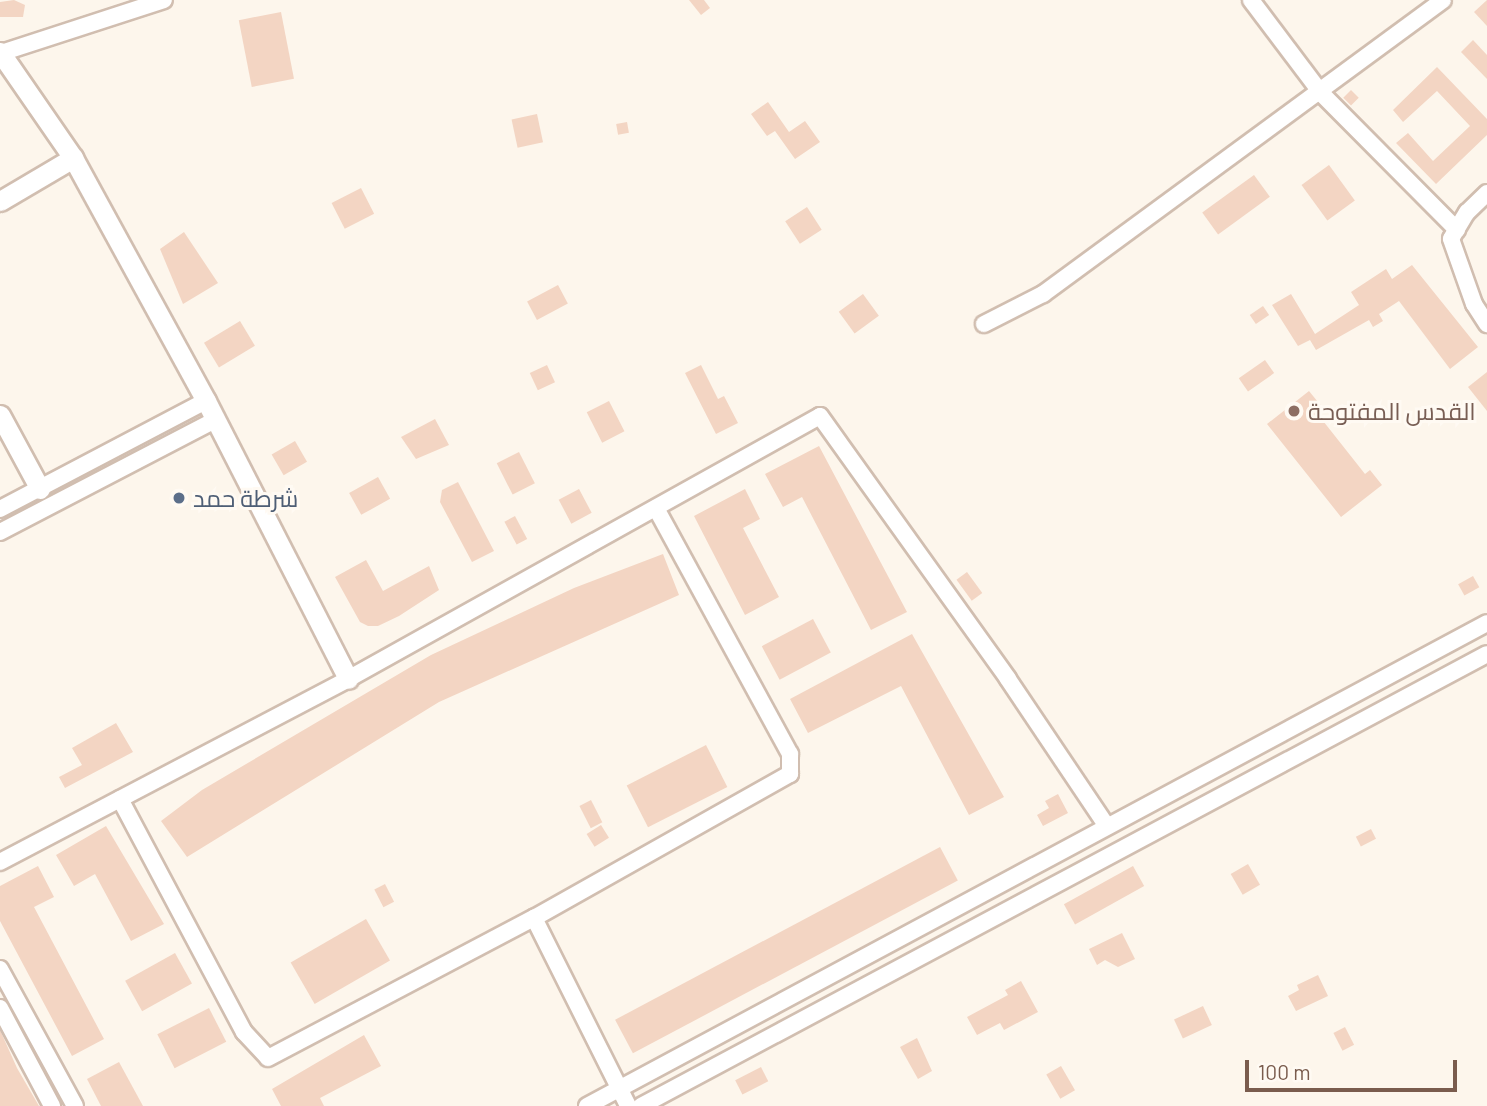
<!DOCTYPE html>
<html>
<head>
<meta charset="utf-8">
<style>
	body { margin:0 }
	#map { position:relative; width:1487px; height:1106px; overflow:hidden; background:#fdf6ec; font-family:Barlow,Cairo,sans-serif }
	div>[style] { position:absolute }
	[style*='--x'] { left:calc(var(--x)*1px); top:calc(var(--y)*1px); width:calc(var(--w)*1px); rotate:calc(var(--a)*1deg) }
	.building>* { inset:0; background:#f3d5c3; transform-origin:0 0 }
	.roads { filter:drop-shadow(2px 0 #d1beb0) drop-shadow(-2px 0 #d1beb0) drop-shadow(0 2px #d1beb0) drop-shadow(0 -2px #d1beb0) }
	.minor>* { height:16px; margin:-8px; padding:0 8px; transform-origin:8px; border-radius:8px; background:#fff }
	.tertiary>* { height:19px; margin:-9.5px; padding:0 9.5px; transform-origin:9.5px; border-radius:9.5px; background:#fff }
	.dots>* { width:19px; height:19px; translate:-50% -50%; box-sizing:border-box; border:4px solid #fffaf3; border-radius:50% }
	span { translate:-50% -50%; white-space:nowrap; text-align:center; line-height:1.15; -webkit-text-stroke:6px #fffaf3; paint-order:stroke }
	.education-label { font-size:24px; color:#785e54 }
	.left { translate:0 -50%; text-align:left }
	.service-label { font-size:24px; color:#4e5e75 }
	.scale { position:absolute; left:1245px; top:1060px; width:212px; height:32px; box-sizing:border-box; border:4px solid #7a5c4d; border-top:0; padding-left:9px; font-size:21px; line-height:24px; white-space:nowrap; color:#7a5c4d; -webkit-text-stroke:5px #fffaf3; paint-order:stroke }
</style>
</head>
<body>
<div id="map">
	<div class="building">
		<i style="clip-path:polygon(14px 0,25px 5px,23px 17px,0 17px,0 2px)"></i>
		<i style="clip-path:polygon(689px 0,704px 0,710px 8px,701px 15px)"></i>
		<i style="clip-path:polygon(1487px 0,1487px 26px,1474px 12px)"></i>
		<i style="left:281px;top:12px;width:68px;height:43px;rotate:79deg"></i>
		<i style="clip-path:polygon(1473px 40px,1487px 55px,1487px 79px,1461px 52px)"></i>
		<i style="clip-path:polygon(1437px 67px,1487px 119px,1487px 135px,1436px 184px,1396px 143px,1408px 133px,1433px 161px,1470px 126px,1437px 91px,1403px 122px,1393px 110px)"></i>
		<i style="left:1351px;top:90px;width:11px;height:11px;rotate:45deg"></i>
		<i style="clip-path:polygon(768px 102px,789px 132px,805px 121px,820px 142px,795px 159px,775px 131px,767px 136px,751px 114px)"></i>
		<i style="left:537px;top:114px;width:29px;height:26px;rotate:78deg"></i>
		<i style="left:627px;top:122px;width:11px;height:11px;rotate:80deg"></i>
		<i style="left:1329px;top:165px;width:44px;height:34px;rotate:54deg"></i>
		<i style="left:1254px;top:175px;width:27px;height:64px;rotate:54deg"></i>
		<i style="left:361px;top:188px;width:29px;height:33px;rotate:63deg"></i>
		<i style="left:807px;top:207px;width:27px;height:26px;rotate:57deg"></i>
		<i style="clip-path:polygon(184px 232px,218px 283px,183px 304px,160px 249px)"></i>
		<i style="clip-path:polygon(1412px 265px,1478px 347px,1450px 369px,1399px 301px,1379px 314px,1383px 321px,1373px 327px,1369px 320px,1316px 350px,1310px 340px,1298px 346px,1272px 305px,1291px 294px,1315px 334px,1359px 305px,1351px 292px,1386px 269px,1392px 279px)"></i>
		<i style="left:558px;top:285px;width:21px;height:35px;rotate:62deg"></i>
		<i style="left:863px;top:294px;width:27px;height:30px;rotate:54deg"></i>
		<i style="left:1263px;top:306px;width:11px;height:16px;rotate:56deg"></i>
		<i style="left:240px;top:321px;width:29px;height:42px;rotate:59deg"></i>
		<i style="left:1265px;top:360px;width:16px;height:32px;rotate:55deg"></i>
		<i style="left:547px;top:365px;width:19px;height:19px;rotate:65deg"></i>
		<i style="clip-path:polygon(701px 365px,718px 399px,724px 396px,738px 423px,716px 434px,685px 373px)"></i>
		<i style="clip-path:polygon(1487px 372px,1487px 411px,1468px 387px)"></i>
		<i style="clip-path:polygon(1309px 391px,1322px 407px,1316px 412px,1365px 474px,1370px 470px,1382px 485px,1341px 517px,1267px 424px)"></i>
		<i style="left:609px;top:401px;width:34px;height:25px;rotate:63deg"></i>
		<i style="clip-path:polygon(435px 419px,449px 445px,416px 459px,401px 437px)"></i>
		<i style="left:295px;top:441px;width:24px;height:27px;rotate:60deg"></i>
		<i style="clip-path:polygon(819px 446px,907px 612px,871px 630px,802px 497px,783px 507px,765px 474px)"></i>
		<i style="left:519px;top:452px;width:35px;height:25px;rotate:63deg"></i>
		<i style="left:378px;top:477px;width:25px;height:33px;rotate:61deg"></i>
		<i style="clip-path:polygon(458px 482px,494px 551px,472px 562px,440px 502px,442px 490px)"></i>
		<i style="left:579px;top:489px;width:27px;height:23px;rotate:62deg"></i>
		<i style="clip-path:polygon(745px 489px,760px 519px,743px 528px,779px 597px,745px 615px,694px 516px)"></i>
		<i style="left:515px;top:516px;width:26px;height:12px;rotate:62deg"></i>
		<i style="clip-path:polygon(663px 554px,679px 595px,439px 702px,187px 857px,161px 821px,202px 790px,431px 655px,574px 588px)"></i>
		<i style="clip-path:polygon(366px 560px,383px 591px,429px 566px,439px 590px,399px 616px,378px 626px,368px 626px,360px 622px,335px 577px)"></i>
		<i style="left:967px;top:572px;width:26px;height:13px;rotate:54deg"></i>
		<i style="left:1473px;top:576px;width:13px;height:17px;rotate:61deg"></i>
		<i style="left:813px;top:619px;width:38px;height:58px;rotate:62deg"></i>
		<i style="clip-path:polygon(912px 634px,1004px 797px,969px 815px,901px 686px,808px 733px,790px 699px)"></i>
		<i style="clip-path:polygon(116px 723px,133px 752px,65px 788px,59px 777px,82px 765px,72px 748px)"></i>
		<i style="left:706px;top:745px;width:47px;height:89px;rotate:63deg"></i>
		<i style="clip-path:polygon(1058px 794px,1068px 813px,1043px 826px,1037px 815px,1049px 808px,1045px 801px)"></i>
		<i style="left:591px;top:800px;width:25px;height:13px;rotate:63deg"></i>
		<i style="left:601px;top:825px;width:15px;height:17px;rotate:58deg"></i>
		<i style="clip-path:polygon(106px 826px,164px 924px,131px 941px,95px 874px,74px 886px,56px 855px)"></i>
		<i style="left:1371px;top:829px;width:11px;height:17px;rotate:63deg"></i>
		<i style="left:940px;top:847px;width:38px;height:368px;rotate:62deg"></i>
		<i style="left:1248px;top:864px;width:24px;height:20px;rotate:60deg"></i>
		<i style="clip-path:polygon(38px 866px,54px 897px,34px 907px,104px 1039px,72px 1056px,0 921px,0 886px)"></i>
		<i style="left:1133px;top:866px;width:23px;height:79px;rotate:61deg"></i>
		<i style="left:385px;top:884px;width:20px;height:12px;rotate:63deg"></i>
		<i style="left:366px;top:919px;width:48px;height:87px;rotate:60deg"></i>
		<i style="clip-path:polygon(1122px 933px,1135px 959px,1118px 967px,1105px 960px,1097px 965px,1089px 949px)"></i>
		<i style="left:175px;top:953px;width:35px;height:57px;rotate:61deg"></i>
		<i style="clip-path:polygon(1318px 975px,1328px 996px,1296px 1011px,1288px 996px,1299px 990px,1297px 985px)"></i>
		<i style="clip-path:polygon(1021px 981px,1038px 1012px,1004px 1030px,1000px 1023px,977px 1035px,967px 1017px,1008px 995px,1005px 990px)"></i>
		<i style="left:1203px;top:1006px;width:21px;height:32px;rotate:65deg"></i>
		<i style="left:209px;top:1008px;width:38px;height:58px;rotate:63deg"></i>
		<i style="left:1345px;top:1027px;width:20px;height:13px;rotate:63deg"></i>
		<i style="clip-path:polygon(0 1030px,17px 1068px,39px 1106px,0 1106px)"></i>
		<i style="clip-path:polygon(364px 1035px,381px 1066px,320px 1098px,324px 1106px,281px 1106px,272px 1089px)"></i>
		<i style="clip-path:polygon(917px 1038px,932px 1071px,918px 1079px,900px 1047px)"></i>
		<i style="clip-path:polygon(119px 1062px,143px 1106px,101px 1106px,87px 1079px)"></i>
		<i style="left:1061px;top:1066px;width:28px;height:17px;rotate:60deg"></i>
		<i style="left:761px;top:1067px;width:16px;height:29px;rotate:63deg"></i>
	</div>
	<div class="roads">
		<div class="minor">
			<i style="--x:1251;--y:0;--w:116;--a:53"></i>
			<i style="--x:1321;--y:93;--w:193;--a:45.2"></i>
			<i style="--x:4;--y:52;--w:168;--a:-18"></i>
			<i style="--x:1487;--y:193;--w:28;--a:136"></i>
			<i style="--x:1467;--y:212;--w:31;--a:121"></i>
			<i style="--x:1451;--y:239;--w:69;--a:70.5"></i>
			<i style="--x:1474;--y:304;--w:24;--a:57"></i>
			<i style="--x:984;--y:324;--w:66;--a:-27"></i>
			<i style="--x:1043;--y:294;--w:496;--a:-36.3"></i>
			<i style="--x:0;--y:509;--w:233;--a:-27.7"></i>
			<i style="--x:0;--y:532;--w:242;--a:-27.5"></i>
			<i style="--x:120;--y:799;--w:264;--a:62"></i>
			<i style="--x:244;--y:1032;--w:35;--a:47"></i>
			<i style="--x:268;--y:1058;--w:301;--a:-27.8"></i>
			<i style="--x:534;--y:918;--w:294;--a:-29.4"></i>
			<i style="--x:790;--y:774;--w:20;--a:-90"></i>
			<i style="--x:790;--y:754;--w:280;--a:-118.6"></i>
			<i style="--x:0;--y:862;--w:393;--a:-27.7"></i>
			<i style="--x:348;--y:679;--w:540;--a:-29.13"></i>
			<i style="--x:820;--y:416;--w:323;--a:54.4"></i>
			<i style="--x:1008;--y:679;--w:176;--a:56.1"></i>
			<i style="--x:534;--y:918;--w:210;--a:63.4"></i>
			<i style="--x:0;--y:969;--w:156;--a:61.3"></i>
			<i style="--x:0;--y:1008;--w:111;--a:62"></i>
			<i style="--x:587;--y:1106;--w:1021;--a:-28.22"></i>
			<i style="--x:641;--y:1106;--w:959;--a:-28.11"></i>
		</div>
		<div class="tertiary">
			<i style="--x:0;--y:52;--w:129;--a:55.4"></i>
			<i style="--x:73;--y:158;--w:277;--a:61.3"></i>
			<i style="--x:206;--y:401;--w:312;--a:62.9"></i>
			<i style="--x:0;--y:201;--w:85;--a:-30.5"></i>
			<i style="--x:0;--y:415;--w:84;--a:61.6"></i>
		</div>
	</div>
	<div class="dots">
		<i style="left:1294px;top:411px;background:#8d6e63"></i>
		<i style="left:179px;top:498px;background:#5c6f8a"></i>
	</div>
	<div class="education-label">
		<span class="left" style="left:1308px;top:411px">القدس المفتوحة</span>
	</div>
	<div class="service-label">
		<span class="left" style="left:193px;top:498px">شرطة حمد</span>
	</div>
	<div class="scale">100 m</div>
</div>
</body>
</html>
